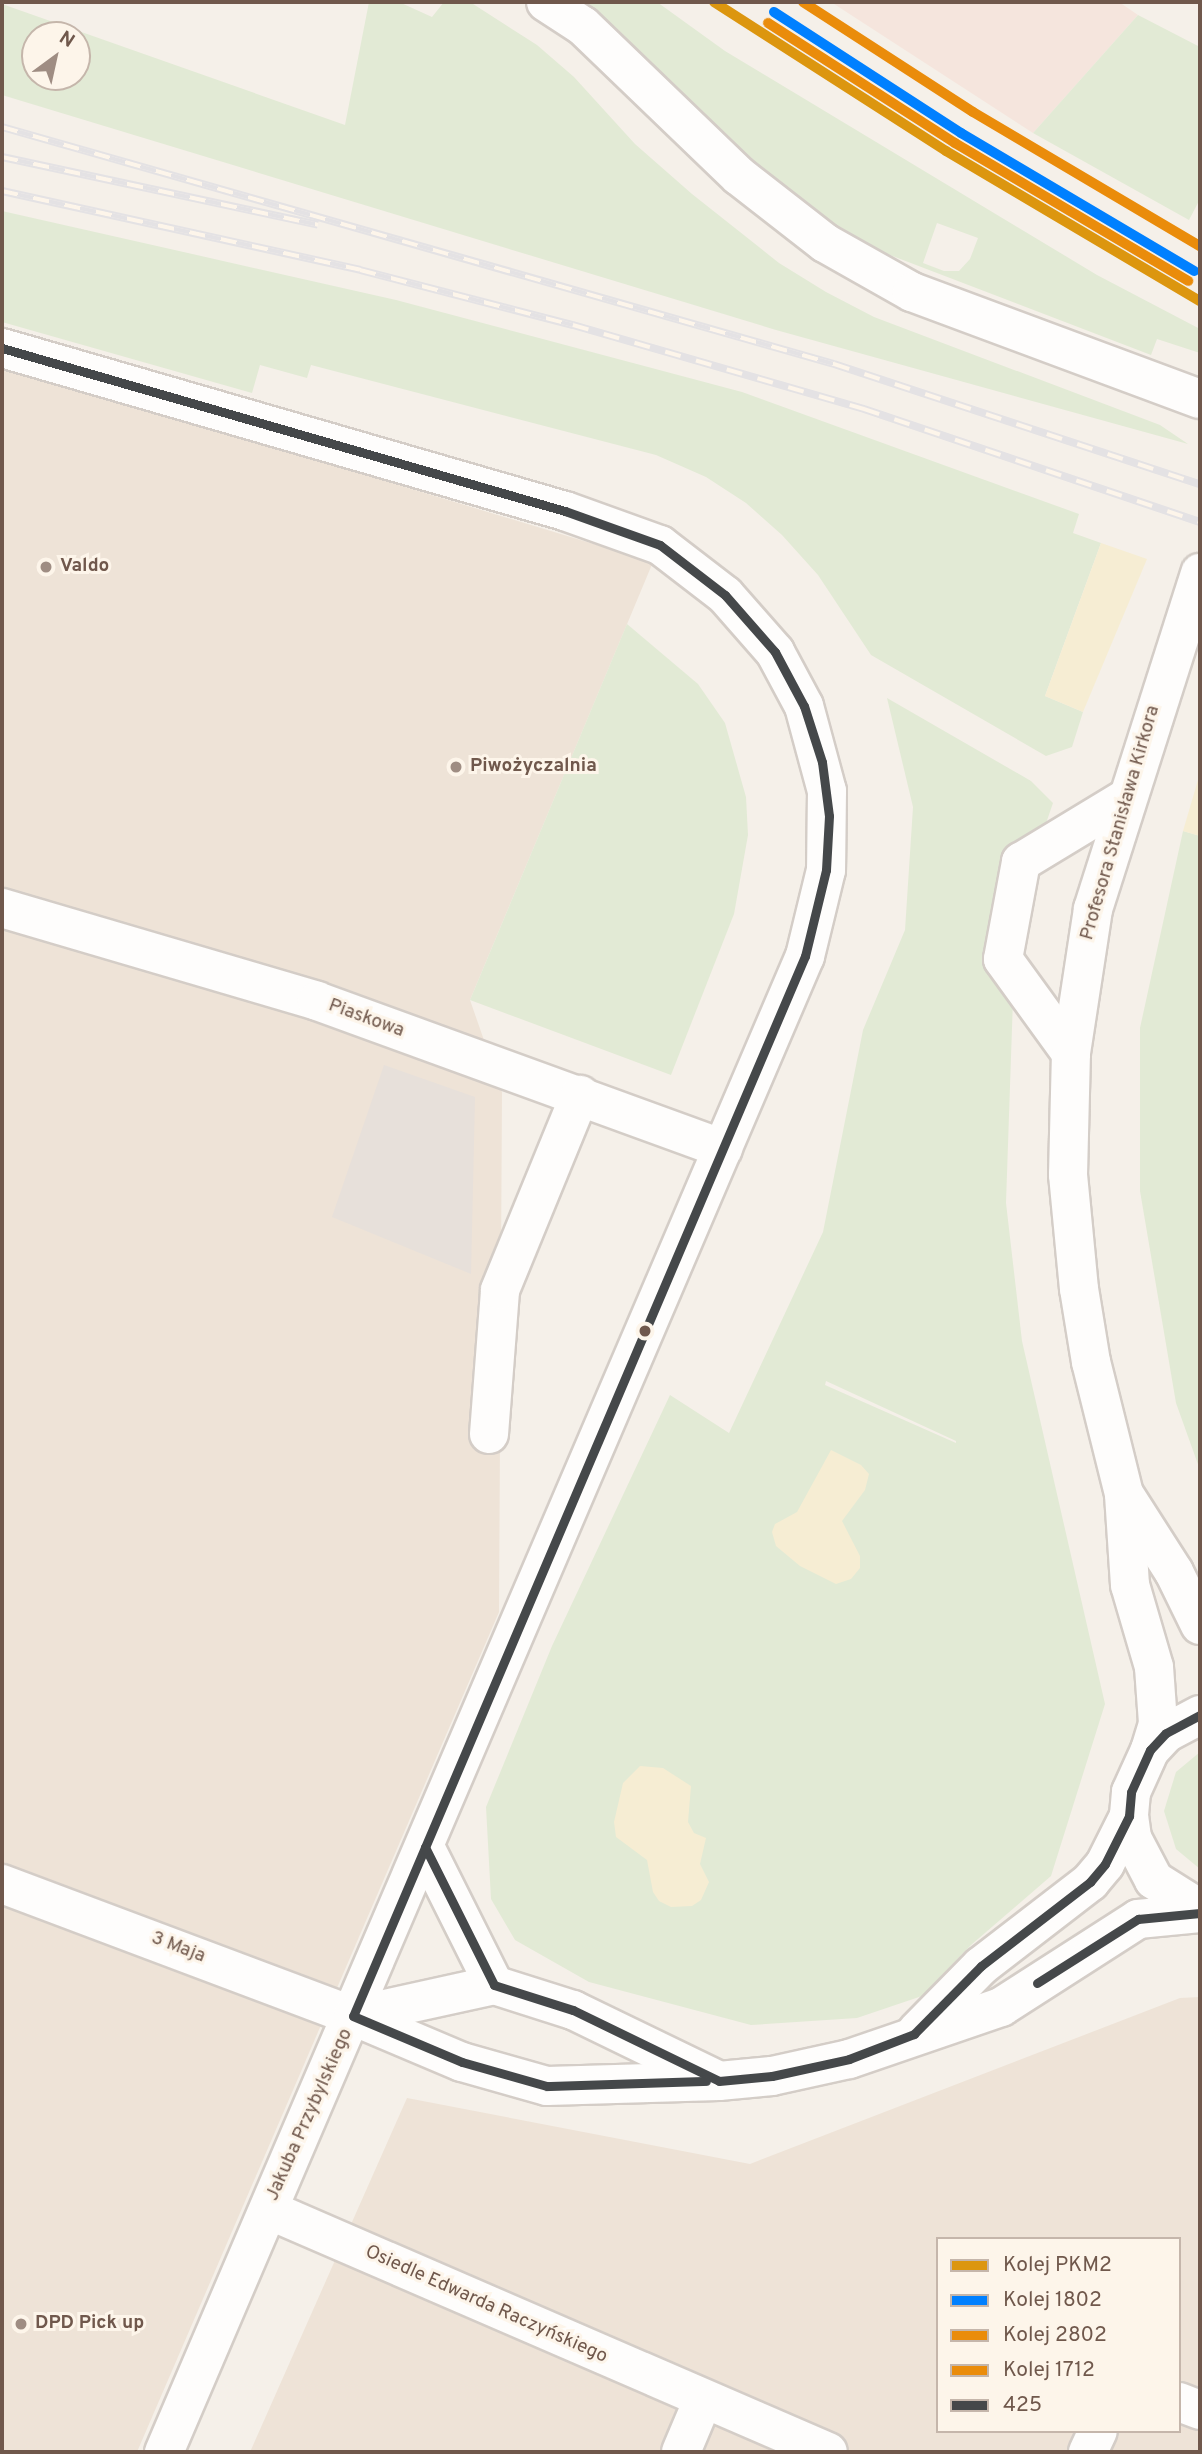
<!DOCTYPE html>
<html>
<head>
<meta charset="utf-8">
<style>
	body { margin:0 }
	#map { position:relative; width:1202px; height:2454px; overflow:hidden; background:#f5f0e9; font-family:Overpass,sans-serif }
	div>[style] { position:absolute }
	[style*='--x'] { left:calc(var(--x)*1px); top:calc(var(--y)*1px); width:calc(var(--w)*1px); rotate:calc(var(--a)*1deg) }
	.residential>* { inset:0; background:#eee3d7 }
	.commercial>* { inset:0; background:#f5e5dd }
	.industrial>* { inset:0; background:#e7e0da }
	.green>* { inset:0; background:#e2ead5 }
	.sand>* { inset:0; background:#f6edd3 }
	.roads { filter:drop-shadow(2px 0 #d4cdc7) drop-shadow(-2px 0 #d4cdc7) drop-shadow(0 2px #d4cdc7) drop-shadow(0 -2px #d4cdc7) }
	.minor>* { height:38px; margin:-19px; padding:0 19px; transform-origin:19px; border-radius:19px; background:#fefdfc }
	.rail>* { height:8px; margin-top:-4px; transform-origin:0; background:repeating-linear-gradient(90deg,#fdf5ea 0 16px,#e4e2e4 0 32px); box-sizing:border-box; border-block:2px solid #e4e2e4 }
	.bus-1>* { height:9px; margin:-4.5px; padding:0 4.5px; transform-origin:4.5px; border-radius:4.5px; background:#45484a }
	.rail-1>* { height:10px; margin:-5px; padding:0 5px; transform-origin:5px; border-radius:5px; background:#dc960f }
	.rail-2>* { height:10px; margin:-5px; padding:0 5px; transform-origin:5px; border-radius:5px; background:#0080ff }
	.rail-3>* { height:10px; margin:-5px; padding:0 5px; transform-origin:5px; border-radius:5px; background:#ea8c0b }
	.rail-4>* { height:10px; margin:-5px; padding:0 5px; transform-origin:5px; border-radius:5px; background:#ea8c0b }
	.dots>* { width:19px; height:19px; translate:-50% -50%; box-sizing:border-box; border:4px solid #fdf5ea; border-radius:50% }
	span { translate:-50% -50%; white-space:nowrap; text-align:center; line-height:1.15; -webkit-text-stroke:6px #fdf5ea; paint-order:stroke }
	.poi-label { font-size:19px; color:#70584c; font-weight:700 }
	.left { translate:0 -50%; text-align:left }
	.street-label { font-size:19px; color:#70584c }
	.frame { position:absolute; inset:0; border:4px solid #70584c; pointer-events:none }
	.legend { position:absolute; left:936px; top:2237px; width:245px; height:196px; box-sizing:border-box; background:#fdf5ea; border:2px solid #c5b6ab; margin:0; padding:9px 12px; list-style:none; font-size:21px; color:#70584c }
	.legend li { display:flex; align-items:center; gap:14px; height:35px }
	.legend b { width:35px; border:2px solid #c5b6ab }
	.north { position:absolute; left:21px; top:21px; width:70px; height:70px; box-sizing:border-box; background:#fdf5ea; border:2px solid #c5b6ab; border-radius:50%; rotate:33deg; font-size:19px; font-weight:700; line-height:28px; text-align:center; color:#70584c }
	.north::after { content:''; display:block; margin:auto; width:24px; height:32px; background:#9f8d83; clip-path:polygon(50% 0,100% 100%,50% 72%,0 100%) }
</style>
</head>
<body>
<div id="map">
	<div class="residential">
		<i style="clip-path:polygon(2px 365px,653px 562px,470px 1000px,502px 1092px,499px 1612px,137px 2452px,2px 2452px)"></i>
		<i style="clip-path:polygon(evenodd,1200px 1997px,1200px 2452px,250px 2452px,407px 2098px,750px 2164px,1180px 1998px,1200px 1997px,938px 2239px,1179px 2239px,1179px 2431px,938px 2431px,938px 2239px)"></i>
	</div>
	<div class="commercial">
		<i style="clip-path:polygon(831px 2px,1119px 2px,1138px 15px,1033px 133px)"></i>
	</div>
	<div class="industrial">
		<i style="clip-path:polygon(384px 1065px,475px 1097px,471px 1274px,332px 1217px)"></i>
	</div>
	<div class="green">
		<i style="clip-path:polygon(evenodd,369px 2px,399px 2px,432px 17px,444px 2px,470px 2px,537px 45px,574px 77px,635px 144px,692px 194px,779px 263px,826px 292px,874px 317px,1160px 425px,1188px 444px,776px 330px,2px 95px,2px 4px,345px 125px,369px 2px,35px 35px,77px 35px,77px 77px,35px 77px,35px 35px)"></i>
		<i style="clip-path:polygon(evenodd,581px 2px,657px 2px,725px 51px,1097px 275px,1200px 329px,1200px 353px,1157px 339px,1151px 355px,869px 247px,822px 219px,736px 150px,581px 2px,937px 223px,978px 238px,970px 259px,959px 271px,944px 271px,923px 263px,937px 223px)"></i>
		<i style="clip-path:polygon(1138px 15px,1200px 47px,1200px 199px,1189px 220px,1033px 133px)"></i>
		<i style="clip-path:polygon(2px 211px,396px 300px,742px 392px,1079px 514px,1073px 533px,1101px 543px,1045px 696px,1083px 712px,1072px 747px,1046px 756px,871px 655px,818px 575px,782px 535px,746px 503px,706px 477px,656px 455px,311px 365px,307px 378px,260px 365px,252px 393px,2px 322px)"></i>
		<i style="clip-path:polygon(627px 624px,698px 684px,725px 723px,746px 797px,748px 835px,734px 914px,671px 1075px,470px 1000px)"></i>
		<i style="clip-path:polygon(evenodd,887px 698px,1031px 781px,1053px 803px,1043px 832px,1013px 999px,1006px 1203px,1022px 1341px,1105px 1704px,1051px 1876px,971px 1945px,922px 1996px,857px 2018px,751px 2025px,589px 1982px,515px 1940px,491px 1899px,486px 1807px,552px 1646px,670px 1395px,729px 1433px,823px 1232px,863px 1030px,905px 930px,913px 807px,887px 698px,826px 1381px,956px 1441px,956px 1443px,825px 1385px,826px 1381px)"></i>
		<i style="clip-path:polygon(1183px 831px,1200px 836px,1200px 1470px,1176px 1403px,1140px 1191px,1140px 1028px)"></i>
		<i style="clip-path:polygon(1200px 1752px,1200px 1869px,1176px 1849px,1164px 1811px,1176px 1772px)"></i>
	</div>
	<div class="sand">
		<i style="clip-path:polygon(1101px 543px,1147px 559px,1083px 712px,1045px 696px)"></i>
		<i style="clip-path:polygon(1200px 773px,1200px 836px,1183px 831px)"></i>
		<i style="clip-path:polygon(831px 1450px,861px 1465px,869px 1474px,865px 1490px,842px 1521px,860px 1556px,860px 1568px,851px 1579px,836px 1584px,800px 1566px,776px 1546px,772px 1532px,775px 1524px,797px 1512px)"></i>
		<i style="clip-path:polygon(640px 1766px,663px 1768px,691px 1786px,688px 1822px,694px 1833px,706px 1838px,700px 1864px,709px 1882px,701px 1900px,692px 1906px,671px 1907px,659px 1901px,653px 1892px,647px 1860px,616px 1837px,614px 1822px,623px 1783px)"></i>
	</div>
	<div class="roads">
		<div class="minor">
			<i style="--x:546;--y:2;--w:44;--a:33"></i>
			<i style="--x:583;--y:26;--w:216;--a:43.9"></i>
			<i style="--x:739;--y:176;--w:109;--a:37.9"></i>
			<i style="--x:825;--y:243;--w:100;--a:29.4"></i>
			<i style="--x:912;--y:292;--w:307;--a:20.4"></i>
			<i style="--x:2;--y:348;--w:586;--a:16.15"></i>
			<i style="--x:565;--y:511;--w:101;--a:19.7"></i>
			<i style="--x:660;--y:545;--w:82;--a:37.6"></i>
			<i style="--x:725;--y:595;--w:76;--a:48.7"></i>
			<i style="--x:775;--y:652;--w:61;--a:61.8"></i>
			<i style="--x:804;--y:706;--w:88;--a:74.9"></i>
			<i style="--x:827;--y:791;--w:79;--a:90.7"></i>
			<i style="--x:826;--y:870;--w:89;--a:103.7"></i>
			<i style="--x:805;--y:956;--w:1628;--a:113.19"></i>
			<i style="--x:2;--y:908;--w:328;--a:16.4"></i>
			<i style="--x:317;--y:1001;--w:432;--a:20"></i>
			<i style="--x:1071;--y:1053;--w:116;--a:-125.9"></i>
			<i style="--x:1003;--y:959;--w:99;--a:-79.5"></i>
			<i style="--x:1021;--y:862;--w:122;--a:-31.2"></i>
			<i style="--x:489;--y:1434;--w:144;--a:-85.6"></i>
			<i style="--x:500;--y:1290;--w:211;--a:-67.7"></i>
			<i style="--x:1126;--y:1497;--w:89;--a:57.4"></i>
			<i style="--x:1174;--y:1572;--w:59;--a:63.9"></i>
			<i style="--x:1200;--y:1715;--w:38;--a:152"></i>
			<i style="--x:1166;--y:1733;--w:23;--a:133"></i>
			<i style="--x:1150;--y:1750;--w:46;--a:114.3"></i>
			<i style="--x:1131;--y:1792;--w:24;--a:95"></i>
			<i style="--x:1129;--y:1816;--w:22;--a:82"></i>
			<i style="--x:1132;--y:1838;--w:47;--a:62.4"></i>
			<i style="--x:1154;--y:1880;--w:54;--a:32.2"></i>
			<i style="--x:1150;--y:1750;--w:28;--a:-73"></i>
			<i style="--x:1158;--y:1723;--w:56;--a:-94.1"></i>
			<i style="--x:1154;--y:1667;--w:85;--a:-106.3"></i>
			<i style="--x:1130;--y:1585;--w:91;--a:-93.8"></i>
			<i style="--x:1124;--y:1494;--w:136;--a:-104"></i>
			<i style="--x:1091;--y:1362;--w:74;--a:-99.3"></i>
			<i style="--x:1079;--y:1289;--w:115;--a:-95.5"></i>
			<i style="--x:1068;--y:1175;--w:122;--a:-88.6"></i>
			<i style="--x:1071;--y:1053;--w:146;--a:-81.3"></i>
			<i style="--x:1093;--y:909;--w:353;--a:-72.3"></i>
			<i style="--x:425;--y:1847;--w:154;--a:63.4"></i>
			<i style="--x:2;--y:1884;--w:375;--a:20.6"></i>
			<i style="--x:353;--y:2016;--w:118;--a:22.9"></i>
			<i style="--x:462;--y:2062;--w:88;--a:15.8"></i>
			<i style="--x:547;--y:2086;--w:172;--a:-1.7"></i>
			<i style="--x:719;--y:2081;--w:53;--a:-5.4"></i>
			<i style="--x:772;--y:2076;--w:79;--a:-12.4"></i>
			<i style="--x:849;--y:2059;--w:161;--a:-18.9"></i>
			<i style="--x:1001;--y:2007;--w:163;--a:-32.7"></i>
			<i style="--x:1138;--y:1919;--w:62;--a:-5.5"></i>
			<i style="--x:353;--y:2016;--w:144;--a:-12.4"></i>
			<i style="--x:494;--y:1985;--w:83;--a:17.6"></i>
			<i style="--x:573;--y:2010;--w:156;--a:25.9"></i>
			<i style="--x:917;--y:2031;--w:91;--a:-45.4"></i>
			<i style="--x:981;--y:1966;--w:138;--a:-37.6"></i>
			<i style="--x:1090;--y:1882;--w:23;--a:-50"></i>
			<i style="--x:1105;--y:1864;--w:54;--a:-63.4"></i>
			<i style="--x:269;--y:2210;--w:609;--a:23.41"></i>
			<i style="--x:1179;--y:2402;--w:22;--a:21"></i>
			<i style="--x:681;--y:2452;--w:56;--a:-67.1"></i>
			<i style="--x:1088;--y:2452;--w:23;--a:-65"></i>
		</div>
	</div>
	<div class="rail">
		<i style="--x:2;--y:127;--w:865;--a:15.9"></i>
		<i style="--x:834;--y:364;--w:385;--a:18.2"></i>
		<i style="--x:2;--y:157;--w:323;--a:12.1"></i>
		<i style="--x:2;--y:191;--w:367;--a:12.4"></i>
		<i style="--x:360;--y:270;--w:220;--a:14.5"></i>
		<i style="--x:573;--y:325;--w:303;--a:16.1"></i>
		<i style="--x:864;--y:409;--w:354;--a:18.6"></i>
	</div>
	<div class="bus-1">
		<i style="--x:2;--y:348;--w:586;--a:16.15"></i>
		<i style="--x:565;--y:511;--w:101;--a:19.7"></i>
		<i style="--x:660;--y:545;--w:82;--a:37.6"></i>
		<i style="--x:725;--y:595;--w:76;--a:48.7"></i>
		<i style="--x:775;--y:652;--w:61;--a:61.8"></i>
		<i style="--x:804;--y:706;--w:59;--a:72.2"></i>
		<i style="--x:822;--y:762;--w:54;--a:82.6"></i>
		<i style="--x:829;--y:816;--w:54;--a:93.2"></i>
		<i style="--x:826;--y:870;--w:89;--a:103.7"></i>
		<i style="--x:805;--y:956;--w:1152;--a:113.09"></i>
		<i style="--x:425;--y:1847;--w:154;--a:63.4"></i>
		<i style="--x:494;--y:1985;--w:83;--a:17.6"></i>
		<i style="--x:573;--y:2010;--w:162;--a:25.9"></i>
		<i style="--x:719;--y:2081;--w:53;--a:-5.4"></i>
		<i style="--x:772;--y:2076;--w:79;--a:-12.4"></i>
		<i style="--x:849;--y:2059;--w:70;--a:-21"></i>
		<i style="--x:914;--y:2034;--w:95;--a:-45.4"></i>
		<i style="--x:981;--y:1966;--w:138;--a:-37.6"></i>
		<i style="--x:1090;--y:1882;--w:23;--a:-50"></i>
		<i style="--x:1105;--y:1864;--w:54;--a:-63.4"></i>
		<i style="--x:1129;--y:1816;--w:24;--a:-85"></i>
		<i style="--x:1131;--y:1792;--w:46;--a:-65.7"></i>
		<i style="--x:1150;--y:1750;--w:23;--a:-47"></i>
		<i style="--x:1166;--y:1733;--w:38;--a:-28"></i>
		<i style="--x:1037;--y:1983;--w:120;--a:-32.4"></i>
		<i style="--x:1138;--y:1919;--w:62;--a:-5.5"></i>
		<i style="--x:353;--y:2016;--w:118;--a:22.9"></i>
		<i style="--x:462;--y:2062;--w:88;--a:15.8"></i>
		<i style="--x:547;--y:2086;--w:159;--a:-1.8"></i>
	</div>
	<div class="rail-1">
		<i style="--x:714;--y:2;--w:276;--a:32.7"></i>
		<i style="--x:946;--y:151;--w:295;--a:30.6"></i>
	</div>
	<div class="rail-2">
		<i style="--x:774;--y:12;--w:223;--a:32.9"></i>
		<i style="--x:961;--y:133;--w:271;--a:30.6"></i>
	</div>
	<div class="rail-3">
		<i style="--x:803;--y:2;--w:202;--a:32.9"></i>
		<i style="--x:973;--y:112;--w:264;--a:30.6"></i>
	</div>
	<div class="rail-4">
		<i style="--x:768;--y:23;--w:222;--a:32.7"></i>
		<i style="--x:955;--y:143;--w:271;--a:30.6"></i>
	</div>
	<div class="dots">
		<i style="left:46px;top:567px;background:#9f8d83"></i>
		<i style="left:456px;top:767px;background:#9f8d83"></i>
		<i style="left:645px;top:1331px;background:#70584c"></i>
		<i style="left:21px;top:2324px;background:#9f8d83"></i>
	</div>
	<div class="poi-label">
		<span class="left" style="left:60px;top:567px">Valdo</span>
		<span class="left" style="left:470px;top:767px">Piwożyczalnia</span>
		<span class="left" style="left:35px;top:2324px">DPD Pick up</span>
	</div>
	<div class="street-label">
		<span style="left:1121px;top:823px;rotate:-74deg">Profesora Stanisława Kirkora</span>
		<span style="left:366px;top:1019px;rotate:20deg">Piaskowa</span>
		<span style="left:178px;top:1948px;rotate:21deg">3 Maja</span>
		<span style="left:310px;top:2115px;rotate:-66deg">Jakuba Przybylskiego</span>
		<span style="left:486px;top:2305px;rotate:24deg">Osiedle Edwarda Raczyńskiego</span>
	</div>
	<div class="frame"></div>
	<ul class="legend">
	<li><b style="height:9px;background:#dc960f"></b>Kolej PKM2</li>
	<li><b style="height:9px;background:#0080ff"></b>Kolej 1802</li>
	<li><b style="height:9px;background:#ea8c0b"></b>Kolej 2802</li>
	<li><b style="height:9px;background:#ea8c0b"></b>Kolej 1712</li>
	<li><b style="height:9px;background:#45484a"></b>425</li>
	</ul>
	<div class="north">N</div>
</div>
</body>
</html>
